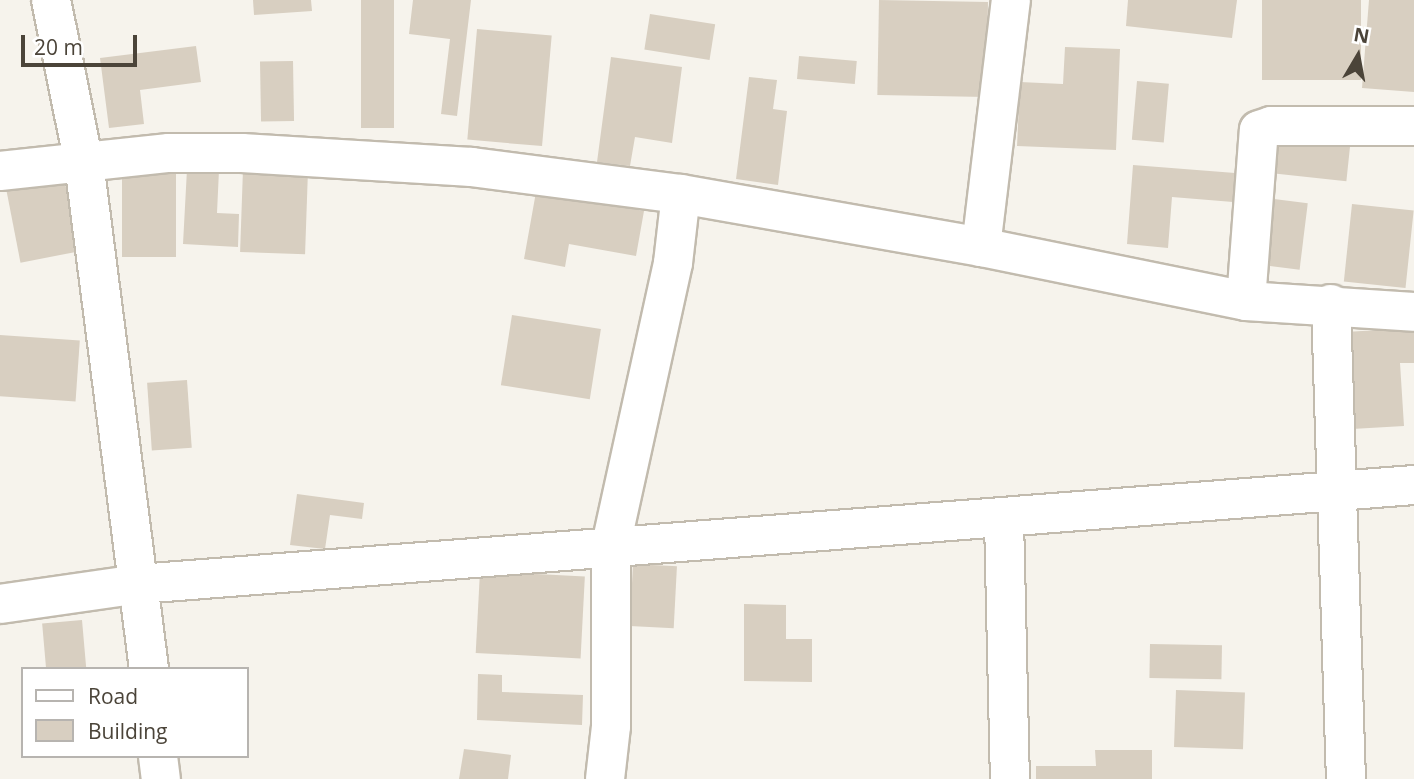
<!DOCTYPE html>
<html>
<head>
<meta charset="utf-8">
<style>
	body { margin:0 }
	#map { position:relative; width:1414px; height:779px; overflow:hidden; background:#f6f3ec; font-family:"Open Sans",sans-serif }
	div>[style] { position:absolute }
	[style*='--x'] { left:calc(var(--x)*1px); top:calc(var(--y)*1px); width:calc(var(--w)*1px); rotate:calc(var(--a)*1deg) }
	.building>* { inset:0; background:#d8cfc1; transform-origin:0 0 }
	.roads { filter:drop-shadow(2px 0 #c2bbae) drop-shadow(-2px 0 #c2bbae) drop-shadow(0 2px #c2bbae) drop-shadow(0 -2px #c2bbae) }
	.minor>* { height:38px; margin:-19px; padding:0 19px; transform-origin:19px; border-radius:19px; background:#fff }
	span { translate:-50% -50%; white-space:nowrap; text-align:center; line-height:1.15; -webkit-text-stroke:5px #fff; paint-order:stroke }
	.legend { position:absolute; left:21px; top:667px; width:228px; height:91px; box-sizing:border-box; background:#fff; border:2px solid #b7b4b0; margin:0; padding:9px 12px; list-style:none; font-size:21px; color:#4b4439 }
	.legend li { display:flex; align-items:center; gap:14px; height:35px }
	.legend b { width:35px; border:2px solid #b7b4b0 }
	.north { position:absolute; left:1323px; top:21px; width:70px; height:70px; -webkit-text-stroke:5px #fff; paint-order:stroke; rotate:10deg; font-size:19px; font-weight:700; line-height:28px; text-align:center; color:#4b4439 }
	.north::after { content:''; display:block; margin:auto; width:24px; height:32px; background:#4b4439; clip-path:polygon(50% 0,100% 100%,50% 72%,0 100%) }
	.scale { position:absolute; left:21px; top:35px; width:116px; height:32px; box-sizing:border-box; border:4px solid #4b4439; border-top:0; padding-left:9px; font-size:21px; line-height:24px; white-space:nowrap; color:#4b4439; -webkit-text-stroke:5px #fff; paint-order:stroke }
</style>
</head>
<body>
<div id="map">
	<div class="building">
		<i style="clip-path:polygon(253px 0,311px 0,312px 11px,254px 15px)"></i>
		<i style="left:361px;top:0;width:33px;height:128px"></i>
		<i style="clip-path:polygon(413px 0,471px 0,457px 116px,441px 114px,450px 39px,409px 34px)"></i>
		<i style="left:879px;top:0;width:109px;height:95px;rotate:1deg"></i>
		<i style="clip-path:polygon(1128px 0,1237px 0,1232px 38px,1126px 26px)"></i>
		<i style="left:1262px;top:0;width:99px;height:80px"></i>
		<i style="clip-path:polygon(1369px 0,1414px 0,1414px 92px,1362px 88px)"></i>
		<i style="left:650px;top:14px;width:66px;height:36px;rotate:9deg"></i>
		<i style="left:477px;top:29px;width:75px;height:111px;rotate:5deg"></i>
		<i style="clip-path:polygon(196px 46px,201px 82px,140px 90px,144px 124px,109px 128px,100px 58px)"></i>
		<i style="clip-path:polygon(1065px 47px,1120px 49px,1116px 150px,1017px 146px,1020px 82px,1063px 84px)"></i>
		<i style="left:799px;top:56px;width:58px;height:23px;rotate:5deg"></i>
		<i style="clip-path:polygon(611px 57px,682px 67px,672px 143px,635px 137px,630px 166px,597px 162px)"></i>
		<i style="left:293px;top:61px;width:60px;height:33px;rotate:89deg"></i>
		<i style="clip-path:polygon(749px 77px,777px 80px,773px 109px,787px 111px,778px 185px,736px 179px)"></i>
		<i style="left:1137px;top:81px;width:32px;height:59px;rotate:5deg"></i>
		<i style="left:1271px;top:133px;width:80px;height:40px;rotate:6deg"></i>
		<i style="clip-path:polygon(1133px 165px,1235px 173px,1233px 202px,1172px 197px,1168px 248px,1127px 244px)"></i>
		<i style="left:62px;top:167px;width:86px;height:59px;rotate:79deg"></i>
		<i style="clip-path:polygon(187px 169px,219px 170px,217px 213px,239px 214px,238px 247px,183px 244px)"></i>
		<i style="left:243px;top:169px;width:65px;height:83px;rotate:2deg"></i>
		<i style="left:122px;top:170px;width:54px;height:87px"></i>
		<i style="clip-path:polygon(536px 192px,644px 211px,636px 256px,569px 244px,565px 267px,524px 259px)"></i>
		<i style="left:1274px;top:199px;width:34px;height:67px;rotate:7deg"></i>
		<i style="left:1352px;top:204px;width:62px;height:78px;rotate:6deg"></i>
		<i style="left:512px;top:315px;width:90px;height:71px;rotate:9deg"></i>
		<i style="clip-path:polygon(1414px 328px,1414px 363px,1400px 363px,1404px 426px,1352px 429px,1345px 332px)"></i>
		<i style="left:0;top:335px;width:80px;height:61px;rotate:4deg"></i>
		<i style="left:187px;top:380px;width:68px;height:40px;rotate:86deg"></i>
		<i style="clip-path:polygon(297px 494px,364px 503px,362px 519px,330px 515px,325px 549px,290px 545px)"></i>
		<i style="left:633px;top:564px;width:44px;height:62px;rotate:3deg"></i>
		<i style="left:480px;top:571px;width:105px;height:82px;rotate:3deg"></i>
		<i style="clip-path:polygon(744px 604px,786px 605px,786px 639px,812px 639px,812px 682px,744px 681px)"></i>
		<i style="left:82px;top:620px;width:49px;height:40px;rotate:85deg"></i>
		<i style="left:1150px;top:644px;width:72px;height:34px;rotate:1deg"></i>
		<i style="clip-path:polygon(478px 674px,502px 675px,502px 692px,583px 695px,582px 725px,477px 720px)"></i>
		<i style="left:1176px;top:690px;width:69px;height:57px;rotate:2deg"></i>
		<i style="clip-path:polygon(464px 749px,511px 755px,508px 779px,459px 779px)"></i>
		<i style="clip-path:polygon(1095px 750px,1152px 750px,1152px 779px,1036px 779px,1036px 766px,1096px 766px)"></i>
	</div>
	<div class="roads">
		<div class="minor">
			<i style="--x:51;--y:0;--w:166;--a:78.6"></i>
			<i style="--x:84;--y:163;--w:510;--a:82.68"></i>
			<i style="--x:0;--y:171;--w:170;--a:-6.1"></i>
			<i style="--x:169;--y:153;--w:73;--a:0"></i>
			<i style="--x:242;--y:153;--w:230;--a:3.5"></i>
			<i style="--x:472;--y:167;--w:211;--a:7.4"></i>
			<i style="--x:681;--y:194;--w:305;--a:10"></i>
			<i style="--x:981;--y:247;--w:270;--a:11.5"></i>
			<i style="--x:1246;--y:301;--w:168;--a:3.7"></i>
			<i style="--x:981;--y:247;--w:249;--a:-83.1"></i>
			<i style="--x:1246;--y:301;--w:171;--a:-85.7"></i>
			<i style="--x:1259;--y:130;--w:13;--a:-18"></i>
			<i style="--x:1271;--y:126;--w:143;--a:0"></i>
			<i style="--x:1331;--y:304;--w:475;--a:88.2"></i>
			<i style="--x:1004;--y:519;--w:260;--a:88.7"></i>
			<i style="--x:0;--y:604;--w:140;--a:-8.2"></i>
			<i style="--x:139;--y:584;--w:1279;--a:-4.44"></i>
			<i style="--x:158;--y:756;--w:23;--a:83"></i>
			<i style="--x:605;--y:779;--w:53;--a:-83.5"></i>
			<i style="--x:611;--y:726;--w:181;--a:-90"></i>
			<i style="--x:611;--y:545;--w:289;--a:-77.6"></i>
			<i style="--x:673;--y:263;--w:69;--a:-83.4"></i>
		</div>
	</div>
	<ul class="legend">
	<li><b style="height:9px;background:#fff"></b>Road</li>
	<li><b style="height:19px;background:#d8cfc1"></b>Building</li>
	</ul>
	<div class="north">N</div>
	<div class="scale">20 m</div>
</div>
</body>
</html>
